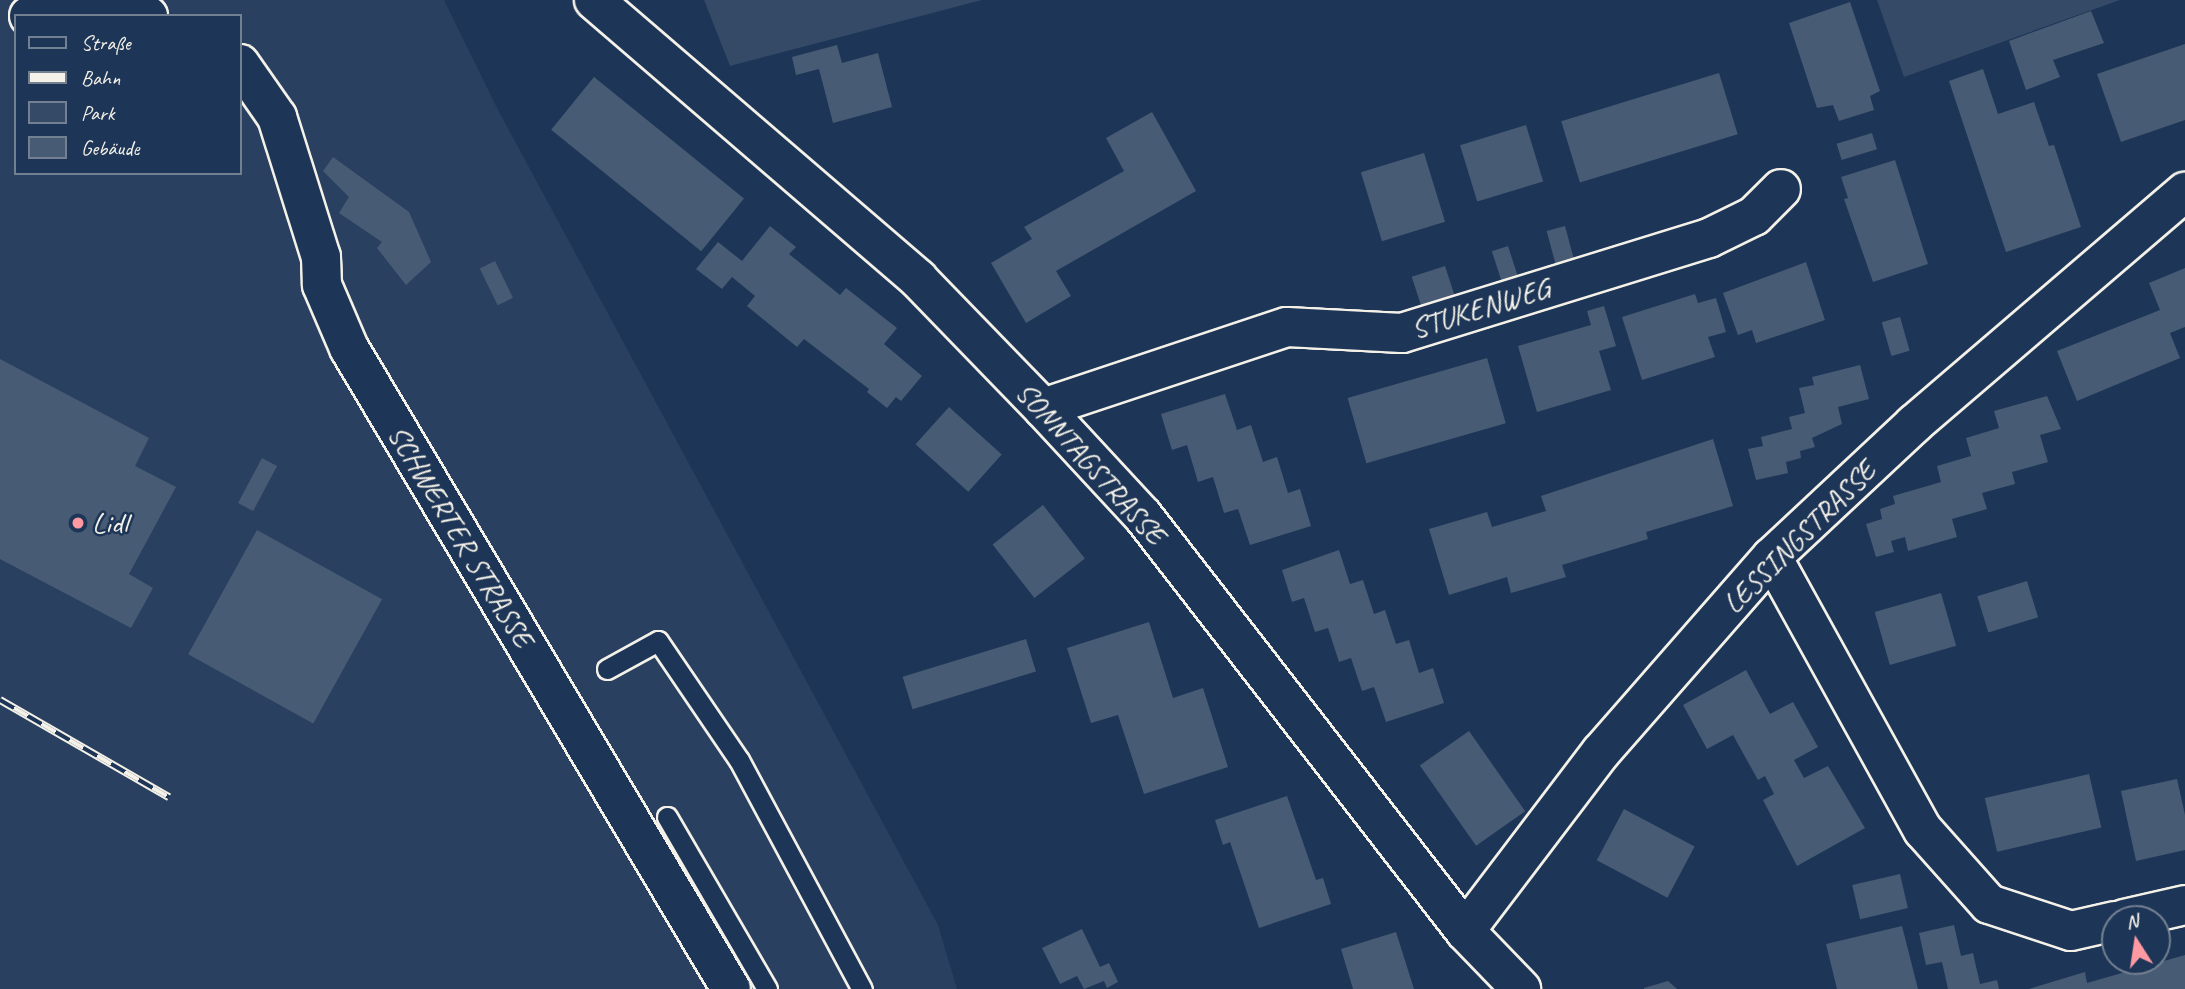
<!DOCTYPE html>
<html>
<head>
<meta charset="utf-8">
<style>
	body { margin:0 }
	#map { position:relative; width:2185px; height:989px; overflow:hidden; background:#1d3557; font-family:Caveat,sans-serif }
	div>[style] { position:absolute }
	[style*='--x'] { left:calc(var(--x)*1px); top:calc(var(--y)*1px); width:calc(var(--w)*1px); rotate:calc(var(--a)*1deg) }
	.built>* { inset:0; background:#2a4060 }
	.green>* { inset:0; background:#354a67 }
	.building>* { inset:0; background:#485b74; transform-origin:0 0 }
	.roads { filter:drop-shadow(2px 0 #f4f1e8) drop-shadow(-2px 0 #f4f1e8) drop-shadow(0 2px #f4f1e8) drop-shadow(0 -2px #f4f1e8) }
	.service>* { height:19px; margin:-9.5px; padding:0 9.5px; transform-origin:9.5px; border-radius:9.5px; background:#1d3557 }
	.minor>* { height:38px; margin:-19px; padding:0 19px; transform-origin:19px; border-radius:19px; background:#1d3557 }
	.rail>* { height:8px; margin-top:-4px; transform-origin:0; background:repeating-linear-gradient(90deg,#1d3557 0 16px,#f4f1e8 0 32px); box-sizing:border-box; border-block:2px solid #f4f1e8 }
	.dots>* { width:19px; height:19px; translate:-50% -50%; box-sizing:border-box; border:4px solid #1d3557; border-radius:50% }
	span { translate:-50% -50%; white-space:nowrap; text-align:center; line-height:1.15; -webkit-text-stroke:5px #1d3557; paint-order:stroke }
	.street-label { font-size:30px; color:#f4f1e8 }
	.poi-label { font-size:30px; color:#f4f1e8 }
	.left { translate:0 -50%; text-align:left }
	.legend { position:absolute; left:14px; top:14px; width:228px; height:161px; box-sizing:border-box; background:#1d3557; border:2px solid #738091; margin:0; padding:9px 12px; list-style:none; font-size:21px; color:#f4f1e8 }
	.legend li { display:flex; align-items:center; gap:14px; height:35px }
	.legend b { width:35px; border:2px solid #738091 }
	.north { position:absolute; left:2101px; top:905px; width:70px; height:70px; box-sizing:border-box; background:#1d3557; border:2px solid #738091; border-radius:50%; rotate:348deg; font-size:19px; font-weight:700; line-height:28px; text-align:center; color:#f4f1e8 }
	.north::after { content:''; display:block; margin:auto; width:24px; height:32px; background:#ff9aa2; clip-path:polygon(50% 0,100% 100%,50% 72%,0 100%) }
</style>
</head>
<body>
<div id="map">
	<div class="built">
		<i style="clip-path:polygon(evenodd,0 0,444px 0,497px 108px,938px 925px,957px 989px,0 989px,0 0,16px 16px,240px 16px,240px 173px,16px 173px,16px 16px)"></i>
	</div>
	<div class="green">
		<i style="clip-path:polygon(704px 0,982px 0,730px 66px)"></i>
		<i style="clip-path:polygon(1877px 0,2120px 0,1904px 77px)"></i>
	</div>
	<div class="building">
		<i style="clip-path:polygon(1850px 2px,1880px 91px,1870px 96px,1874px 110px,1839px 121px,1833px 105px,1817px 108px,1789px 23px)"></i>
		<i style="clip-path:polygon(2091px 11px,2104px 43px,2053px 60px,2060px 77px,2026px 90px,2009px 41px)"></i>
		<i style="clip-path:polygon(2185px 44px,2185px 120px,2121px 142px,2097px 74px)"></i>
		<i style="clip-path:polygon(837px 45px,842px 63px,878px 53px,892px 107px,833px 123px,819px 69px,796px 75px,792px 57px)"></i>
		<i style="clip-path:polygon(1983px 69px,1998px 114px,2034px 102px,2049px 146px,2054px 145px,2081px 227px,2006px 252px,1949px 81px)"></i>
		<i style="left:1719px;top:73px;width:64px;height:165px;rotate:73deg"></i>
		<i style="left:594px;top:77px;width:193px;height:68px;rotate:39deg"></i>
		<i style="clip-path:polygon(1152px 112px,1196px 191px,1056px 271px,1071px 296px,1026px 323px,991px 263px,1032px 239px,1024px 227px,1124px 171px,1106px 138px)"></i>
		<i style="left:1526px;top:125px;width:59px;height:69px;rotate:73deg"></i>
		<i style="left:1872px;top:133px;width:17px;height:37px;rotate:73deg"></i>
		<i style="left:1424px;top:153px;width:72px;height:66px;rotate:73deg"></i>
		<i style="clip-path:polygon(333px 157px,409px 212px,431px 262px,406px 285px,377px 248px,382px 242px,339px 213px,349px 197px,323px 171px)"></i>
		<i style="clip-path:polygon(1895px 160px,1928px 264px,1873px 282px,1844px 199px,1848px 198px,1841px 177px)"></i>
		<i style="clip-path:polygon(770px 226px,796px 247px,789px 254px,840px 295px,846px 288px,897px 328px,884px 344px,922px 376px,901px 401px,896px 397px,887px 408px,867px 392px,869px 389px,804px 339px,797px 347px,747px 306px,755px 296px,732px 277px,722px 289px,696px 269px,718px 242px,742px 261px)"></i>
		<i style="left:1565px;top:226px;width:34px;height:19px;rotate:75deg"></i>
		<i style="left:1508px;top:246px;width:32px;height:17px;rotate:72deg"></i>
		<i style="left:495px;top:261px;width:41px;height:17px;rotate:64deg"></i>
		<i style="clip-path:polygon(1806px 262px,1825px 320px,1756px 343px,1752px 330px,1738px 335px,1723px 293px)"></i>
		<i style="left:1445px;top:266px;width:36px;height:35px;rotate:72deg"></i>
		<i style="clip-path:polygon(2185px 268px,2185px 327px,2170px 333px,2180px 358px,2077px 401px,2057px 351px,2160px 310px,2149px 283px)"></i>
		<i style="clip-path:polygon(1695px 294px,1698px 303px,1716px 298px,1726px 332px,1708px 337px,1715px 357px,1642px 380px,1622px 317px)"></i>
		<i style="clip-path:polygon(1604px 306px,1616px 346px,1599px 351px,1611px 390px,1537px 412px,1518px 346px,1591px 325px,1587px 311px)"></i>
		<i style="left:1900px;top:317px;width:35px;height:19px;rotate:74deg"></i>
		<i style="left:1487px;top:358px;width:68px;height:145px;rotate:74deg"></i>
		<i style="clip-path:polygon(0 359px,149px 438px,135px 466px,176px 487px,129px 574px,153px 588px,131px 628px,0 559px)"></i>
		<i style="clip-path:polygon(1860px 365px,1869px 399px,1838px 407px,1842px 424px,1812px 438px,1815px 447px,1800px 451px,1801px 458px,1786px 462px,1788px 473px,1756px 480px,1748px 449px,1763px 446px,1761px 437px,1792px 429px,1789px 417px,1805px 413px,1799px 388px,1814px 385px,1812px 377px)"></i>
		<i style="clip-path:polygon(1225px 394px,1237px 430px,1251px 425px,1263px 462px,1277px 457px,1288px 493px,1300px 489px,1311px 526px,1250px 545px,1238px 509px,1224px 513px,1213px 477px,1198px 482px,1187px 445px,1172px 450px,1161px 414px)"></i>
		<i style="clip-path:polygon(2047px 396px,2061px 429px,2040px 435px,2048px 462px,2012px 472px,2015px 484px,1982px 493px,1987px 509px,1952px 519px,1957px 537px,1908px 551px,1905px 537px,1891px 541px,1894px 552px,1876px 557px,1866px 524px,1882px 519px,1880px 509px,1895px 504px,1893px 496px,1941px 482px,1937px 466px,1971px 456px,1966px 438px,1999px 428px,1994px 411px)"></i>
		<i style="left:949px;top:407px;width:71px;height:50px;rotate:42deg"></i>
		<i style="clip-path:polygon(1713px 439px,1733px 506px,1646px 532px,1648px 539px,1562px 565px,1566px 577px,1511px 593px,1507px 577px,1449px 595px,1429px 529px,1487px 512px,1492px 527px,1546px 511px,1541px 496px)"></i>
		<i style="left:262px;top:458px;width:17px;height:51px;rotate:28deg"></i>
		<i style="left:1043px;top:505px;width:68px;height:64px;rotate:52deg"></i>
		<i style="left:257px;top:530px;width:143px;height:142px;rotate:29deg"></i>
		<i style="clip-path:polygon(1339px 550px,1350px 584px,1363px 580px,1374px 614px,1385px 610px,1396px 644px,1409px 640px,1419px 673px,1433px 668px,1444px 703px,1386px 722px,1374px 687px,1362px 691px,1351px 658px,1339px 662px,1328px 628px,1315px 632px,1304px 598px,1292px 602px,1282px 570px)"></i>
		<i style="left:2027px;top:581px;width:38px;height:52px;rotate:73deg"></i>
		<i style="left:1941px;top:593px;width:55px;height:69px;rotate:74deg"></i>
		<i style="clip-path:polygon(1149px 622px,1173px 698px,1203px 688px,1228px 767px,1144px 794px,1118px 715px,1091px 723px,1067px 648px)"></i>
		<i style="left:1026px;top:639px;width:34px;height:129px;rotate:73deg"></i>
		<i style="clip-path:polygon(1746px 670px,1770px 714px,1793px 702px,1818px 747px,1794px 760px,1804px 778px,1828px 766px,1865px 828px,1797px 866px,1763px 800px,1774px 794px,1765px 776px,1758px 780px,1733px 735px,1707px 749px,1683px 705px)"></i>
		<i style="left:1469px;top:731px;width:98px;height:60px;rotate:55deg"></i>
		<i style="left:2089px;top:774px;width:55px;height:107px;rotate:77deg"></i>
		<i style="clip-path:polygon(2177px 779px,2185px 815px,2185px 850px,2136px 861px,2121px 791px)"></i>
		<i style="clip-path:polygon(1287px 796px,1316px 880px,1323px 878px,1331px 904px,1259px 928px,1230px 842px,1223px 845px,1215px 820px)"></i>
		<i style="left:1624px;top:809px;width:80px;height:58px;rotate:28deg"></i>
		<i style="left:1900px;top:874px;width:35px;height:49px;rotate:77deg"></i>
		<i style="clip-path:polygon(1954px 925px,1961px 956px,1973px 953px,1980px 984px,1997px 980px,1999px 989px,1948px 989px,1942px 962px,1926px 965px,1919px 933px)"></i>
		<i style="clip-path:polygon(1902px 926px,1918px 989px,1837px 989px,1826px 944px)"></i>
		<i style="clip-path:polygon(1082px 929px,1100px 967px,1109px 963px,1118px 982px,1107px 988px,1104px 981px,1084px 989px,1077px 976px,1060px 984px,1042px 948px)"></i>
		<i style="clip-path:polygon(1396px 932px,1414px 989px,1353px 989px,1341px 949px)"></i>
		<i style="clip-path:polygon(2185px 955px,2185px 989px,2029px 989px,2085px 972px,2087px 983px)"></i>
		<i style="clip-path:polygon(1668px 981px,1677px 989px,1644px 989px,1644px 988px)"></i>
	</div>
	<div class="roads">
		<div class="service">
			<i style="--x:607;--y:669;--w:58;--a:-28.8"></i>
			<i style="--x:658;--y:641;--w:144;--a:55.8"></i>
			<i style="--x:739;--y:760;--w:260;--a:61.8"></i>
			<i style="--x:667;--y:817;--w:199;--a:59.8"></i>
		</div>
		<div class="minor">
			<i style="--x:594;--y:0;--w:428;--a:40.7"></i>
			<i style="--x:918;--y:279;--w:180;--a:45.9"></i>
			<i style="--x:1043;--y:408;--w:147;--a:47.2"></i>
			<i style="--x:1143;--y:516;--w:525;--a:52.19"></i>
			<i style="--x:1465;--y:931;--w:81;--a:46"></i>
			<i style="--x:29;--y:16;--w:66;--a:-8.7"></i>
			<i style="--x:94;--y:6;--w:55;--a:10.5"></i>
			<i style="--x:240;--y:64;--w:65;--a:55.1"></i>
			<i style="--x:277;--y:117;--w:147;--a:72.6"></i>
			<i style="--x:321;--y:257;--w:28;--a:88"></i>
			<i style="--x:322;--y:285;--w:69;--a:66.8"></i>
			<i style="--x:349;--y:348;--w:746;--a:59.21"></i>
			<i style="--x:1043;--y:408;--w:257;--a:-18.4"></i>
			<i style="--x:1287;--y:327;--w:115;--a:3"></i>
			<i style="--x:1402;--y:333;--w:321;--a:-17.2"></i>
			<i style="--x:1709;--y:238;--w:50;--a:-26.1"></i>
			<i style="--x:1754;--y:216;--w:38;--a:-45"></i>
			<i style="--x:1772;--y:557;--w:312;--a:61.1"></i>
			<i style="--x:1923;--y:830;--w:99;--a:48.3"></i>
			<i style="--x:1989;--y:904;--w:86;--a:18.2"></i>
			<i style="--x:2071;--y:931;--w:45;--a:-12.8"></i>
			<i style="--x:2124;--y:919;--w:63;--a:-12.9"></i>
			<i style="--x:1465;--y:931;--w:225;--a:-52.8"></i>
			<i style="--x:1601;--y:752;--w:259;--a:-48.8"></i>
			<i style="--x:1772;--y:557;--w:195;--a:-43.1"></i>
			<i style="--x:1914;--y:424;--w:357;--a:-40.6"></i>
		</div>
	</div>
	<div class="rail">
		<i style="--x:0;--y:700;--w:195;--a:29.9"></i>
	</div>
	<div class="dots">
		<i style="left:78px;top:523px;background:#ff9aa2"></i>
	</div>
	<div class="street-label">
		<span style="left:1480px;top:308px;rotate:-17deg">STUKENWEG</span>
		<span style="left:1091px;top:463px;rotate:48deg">SONNTAGSTRASSE</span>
		<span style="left:461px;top:536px;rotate:59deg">SCHWERTER STRASSE</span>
		<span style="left:1799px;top:537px;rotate:-45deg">LESSINGSTRASSE</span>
	</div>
	<div class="poi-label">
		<span class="left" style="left:92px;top:523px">Lidl</span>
	</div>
	<ul class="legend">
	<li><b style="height:9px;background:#1d3557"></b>Straße</li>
	<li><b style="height:9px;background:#f4f1e8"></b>Bahn</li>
	<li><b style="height:19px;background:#354a67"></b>Park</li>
	<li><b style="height:19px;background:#485b74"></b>Gebäude</li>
	</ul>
	<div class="north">N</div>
</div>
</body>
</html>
